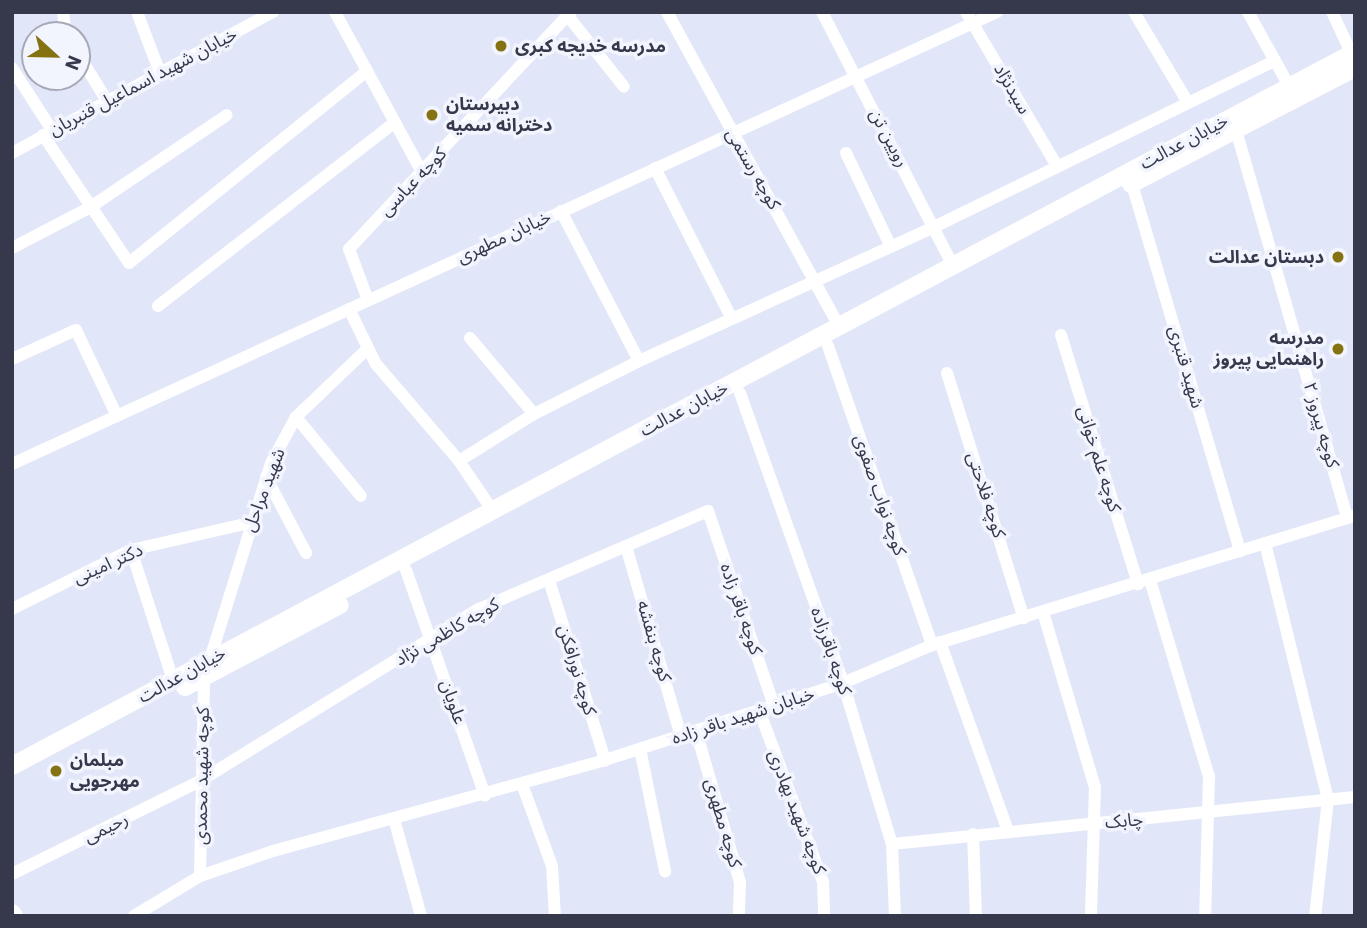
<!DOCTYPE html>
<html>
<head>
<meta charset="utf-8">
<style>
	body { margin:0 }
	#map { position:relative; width:1367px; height:928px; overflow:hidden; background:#e2e6f9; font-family:"IBM Plex Sans","Noto Sans Arabic",sans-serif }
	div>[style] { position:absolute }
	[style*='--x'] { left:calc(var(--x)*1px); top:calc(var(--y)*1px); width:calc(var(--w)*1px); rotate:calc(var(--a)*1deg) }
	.minor>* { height:12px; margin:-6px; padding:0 6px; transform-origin:6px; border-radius:6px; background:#fff }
	.secondary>* { height:18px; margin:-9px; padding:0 9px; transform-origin:9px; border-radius:9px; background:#fff }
	.dots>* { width:19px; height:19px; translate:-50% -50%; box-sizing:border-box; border:4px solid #f2f4fe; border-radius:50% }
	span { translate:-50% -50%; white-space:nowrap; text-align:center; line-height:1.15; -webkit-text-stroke:7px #f2f4fe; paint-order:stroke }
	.poi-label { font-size:18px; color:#36394b; font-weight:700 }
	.left { translate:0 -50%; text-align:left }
	.right { translate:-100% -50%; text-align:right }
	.street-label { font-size:18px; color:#36394b }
	.frame { position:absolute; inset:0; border:14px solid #36394b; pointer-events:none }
	.north { position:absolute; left:21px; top:21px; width:70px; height:70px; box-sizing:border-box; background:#f2f4fe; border:2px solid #a7a9b6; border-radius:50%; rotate:112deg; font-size:19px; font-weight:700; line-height:28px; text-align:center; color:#36394b }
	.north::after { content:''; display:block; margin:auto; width:24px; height:32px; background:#857213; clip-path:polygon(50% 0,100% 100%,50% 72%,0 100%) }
</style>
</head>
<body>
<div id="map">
	<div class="minor">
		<i style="--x:63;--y:12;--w:23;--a:83"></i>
		<i style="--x:137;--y:12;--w:65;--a:69.3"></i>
		<i style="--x:335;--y:12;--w:182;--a:61.5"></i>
		<i style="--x:667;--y:12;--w:358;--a:61.3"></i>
		<i style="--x:822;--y:12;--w:286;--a:62.7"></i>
		<i style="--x:966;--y:12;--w:179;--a:59.4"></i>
		<i style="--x:1134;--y:12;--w:104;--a:59.2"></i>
		<i style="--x:1248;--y:12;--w:85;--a:61"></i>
		<i style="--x:1332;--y:12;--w:52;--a:64.9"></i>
		<i style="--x:568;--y:16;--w:90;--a:51.7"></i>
		<i style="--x:77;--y:52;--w:57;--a:58.5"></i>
		<i style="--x:12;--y:68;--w:74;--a:57.2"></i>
		<i style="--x:1236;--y:130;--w:404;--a:74"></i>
		<i style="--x:43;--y:135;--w:154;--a:56.1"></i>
		<i style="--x:129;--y:263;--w:306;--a:-38.9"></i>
		<i style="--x:12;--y:153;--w:297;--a:-28.4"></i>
		<i style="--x:846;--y:153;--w:104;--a:64.4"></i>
		<i style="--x:655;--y:168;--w:169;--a:63"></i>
		<i style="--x:1132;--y:184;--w:383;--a:73.6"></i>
		<i style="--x:561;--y:211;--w:169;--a:62.5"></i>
		<i style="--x:12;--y:248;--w:87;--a:-27.5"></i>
		<i style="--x:89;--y:208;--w:166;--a:-34"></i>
		<i style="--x:368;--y:300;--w:54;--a:-110.4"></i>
		<i style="--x:349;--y:249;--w:325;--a:-46.9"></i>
		<i style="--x:158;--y:306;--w:300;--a:-37.8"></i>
		<i style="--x:349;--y:309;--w:61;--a:63.9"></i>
		<i style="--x:376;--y:364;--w:128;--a:49.4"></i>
		<i style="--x:459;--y:461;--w:60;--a:55.8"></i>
		<i style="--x:1061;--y:335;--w:261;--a:72.8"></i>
		<i style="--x:470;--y:338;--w:99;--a:49.9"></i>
		<i style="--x:828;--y:346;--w:317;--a:70.8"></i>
		<i style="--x:12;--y:359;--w:70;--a:-24.4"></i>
		<i style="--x:76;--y:330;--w:95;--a:64.5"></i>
		<i style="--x:947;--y:373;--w:257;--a:72.6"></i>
		<i style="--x:740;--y:393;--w:308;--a:70.4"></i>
		<i style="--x:843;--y:683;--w:168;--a:73.1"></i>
		<i style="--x:892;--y:844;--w:72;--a:87.6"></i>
		<i style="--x:296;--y:417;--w:102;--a:50.6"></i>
		<i style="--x:459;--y:461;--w:89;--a:-32.1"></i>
		<i style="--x:534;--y:414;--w:118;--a:-26.8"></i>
		<i style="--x:639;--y:361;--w:326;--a:-24.4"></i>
		<i style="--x:936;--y:226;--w:377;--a:-26"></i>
		<i style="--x:12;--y:464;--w:1084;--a:-24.65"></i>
		<i style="--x:266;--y:477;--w:86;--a:62.2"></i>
		<i style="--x:1265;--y:543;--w:264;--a:76.2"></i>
		<i style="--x:1328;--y:799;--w:118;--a:96.3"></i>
		<i style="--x:626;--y:546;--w:198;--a:73.9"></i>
		<i style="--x:131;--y:550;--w:137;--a:72.1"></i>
		<i style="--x:406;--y:570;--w:239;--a:70.7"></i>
		<i style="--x:549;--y:580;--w:189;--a:72.7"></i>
		<i style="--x:1150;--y:580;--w:206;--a:73.3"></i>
		<i style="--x:1209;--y:777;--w:139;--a:91.6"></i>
		<i style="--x:12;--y:609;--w:133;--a:-26.4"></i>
		<i style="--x:131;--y:550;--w:121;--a:-12.9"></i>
		<i style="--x:1043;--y:612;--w:183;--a:73.5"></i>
		<i style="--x:1095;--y:787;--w:129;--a:91.8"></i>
		<i style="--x:940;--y:642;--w:201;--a:70.2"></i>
		<i style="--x:210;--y:659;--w:205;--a:-72.7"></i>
		<i style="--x:271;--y:463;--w:52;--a:-61.5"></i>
		<i style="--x:296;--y:417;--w:97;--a:-43.7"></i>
		<i style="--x:759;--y:710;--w:184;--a:69.6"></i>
		<i style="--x:823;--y:882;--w:34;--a:88"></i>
		<i style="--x:696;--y:731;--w:157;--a:73.8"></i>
		<i style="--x:740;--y:882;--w:34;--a:92"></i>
		<i style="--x:640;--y:749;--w:125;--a:78.4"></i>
		<i style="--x:522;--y:784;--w:87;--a:69.9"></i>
		<i style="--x:552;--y:866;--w:50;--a:86.6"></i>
		<i style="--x:394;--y:819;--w:101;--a:74.4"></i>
		<i style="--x:973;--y:834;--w:82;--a:87.9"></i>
		<i style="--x:892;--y:844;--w:465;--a:-5.8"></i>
		<i style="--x:12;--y:874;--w:210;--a:-26.3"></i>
		<i style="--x:200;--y:781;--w:328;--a:-31.7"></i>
		<i style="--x:479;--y:609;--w:249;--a:-23.2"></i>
		<i style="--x:708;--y:511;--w:206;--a:71.3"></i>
		<i style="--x:200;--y:876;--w:199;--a:-88.8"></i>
		<i style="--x:134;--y:916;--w:77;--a:-31.2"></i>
		<i style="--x:200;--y:876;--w:77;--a:-18.9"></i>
		<i style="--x:273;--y:851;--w:344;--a:-15.3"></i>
		<i style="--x:605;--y:760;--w:250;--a:-17.9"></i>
		<i style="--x:843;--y:683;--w:97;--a:-23.1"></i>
		<i style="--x:932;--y:645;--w:442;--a:-17"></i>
	</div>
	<div class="secondary">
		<i style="--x:1131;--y:184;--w:252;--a:-27.4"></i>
		<i style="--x:185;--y:687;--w:175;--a:-27.9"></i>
		<i style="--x:12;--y:766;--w:1521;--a:-28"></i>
		<i style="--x:12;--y:913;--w:4;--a:56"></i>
	</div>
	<div class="dots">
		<i style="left:501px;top:46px;background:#857213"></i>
		<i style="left:432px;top:115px;background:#857213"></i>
		<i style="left:1338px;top:257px;background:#857213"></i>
		<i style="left:1338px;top:349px;background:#857213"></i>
		<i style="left:56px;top:771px;background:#857213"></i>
	</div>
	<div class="poi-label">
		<span class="left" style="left:515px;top:46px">مدرسه خدیجه کبری</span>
		<span class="left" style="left:446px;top:115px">دبیرستان<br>دخترانه سمیه</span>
		<span class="right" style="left:1324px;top:257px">دبستان عدالت</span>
		<span class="right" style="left:1324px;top:349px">مدرسه<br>راهنمایی پیروز</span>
		<span class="left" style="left:70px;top:771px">مبلمان<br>مهرجویی</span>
	</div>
	<div class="street-label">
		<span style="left:143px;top:82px;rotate:-28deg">خیابان شهید اسماعیل قنبریان</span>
		<span style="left:1012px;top:89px;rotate:60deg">سیدنژاد</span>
		<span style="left:889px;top:138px;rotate:62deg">رویین تن</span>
		<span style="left:1184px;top:142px;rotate:-28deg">خیابان عدالت</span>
		<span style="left:753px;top:169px;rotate:60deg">کوچه رستمی</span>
		<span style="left:413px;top:182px;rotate:-46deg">کوچه عباسی</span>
		<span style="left:504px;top:237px;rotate:-25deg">خیابان مطهری</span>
		<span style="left:1186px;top:367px;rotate:74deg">شهید قنبری</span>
		<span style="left:684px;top:409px;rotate:-28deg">خیابان عدالت</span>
		<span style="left:1321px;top:425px;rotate:74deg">کوچه پیروز ۲</span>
		<span style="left:1099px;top:459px;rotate:73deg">کوچه علم خوانی</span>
		<span style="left:264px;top:490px;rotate:-69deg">شهید مراحل</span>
		<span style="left:880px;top:495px;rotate:71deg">کوچه نواب صفوی</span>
		<span style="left:986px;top:495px;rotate:72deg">کوچه فلاحتی</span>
		<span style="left:108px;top:564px;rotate:-24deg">دکتر امینی</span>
		<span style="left:741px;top:609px;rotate:71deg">کوچه باقر زاده</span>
		<span style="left:447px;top:632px;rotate:-30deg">کوچه کاظمی نژاد</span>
		<span style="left:654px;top:641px;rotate:74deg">کوچه بنفشه</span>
		<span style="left:831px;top:651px;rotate:71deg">کوچه باقرزاده</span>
		<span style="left:577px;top:670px;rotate:73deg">کوچه نورافکن</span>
		<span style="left:182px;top:675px;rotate:-29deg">خیابان عدالت</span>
		<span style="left:453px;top:702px;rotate:71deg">علویان</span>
		<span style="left:743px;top:716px;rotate:-18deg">خیابان شهید باقر زاده</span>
		<span style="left:202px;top:776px;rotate:-89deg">کوچه شهید محمدی</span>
		<span style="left:797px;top:812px;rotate:69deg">کوچه شهید بهادری</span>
		<span style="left:1124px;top:821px;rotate:-5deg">چابک</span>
		<span style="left:723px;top:823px;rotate:74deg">کوچه مطهری</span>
		<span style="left:106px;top:828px;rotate:-26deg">رحیمی</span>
	</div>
	<div class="frame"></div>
	<div class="north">N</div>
</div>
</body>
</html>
